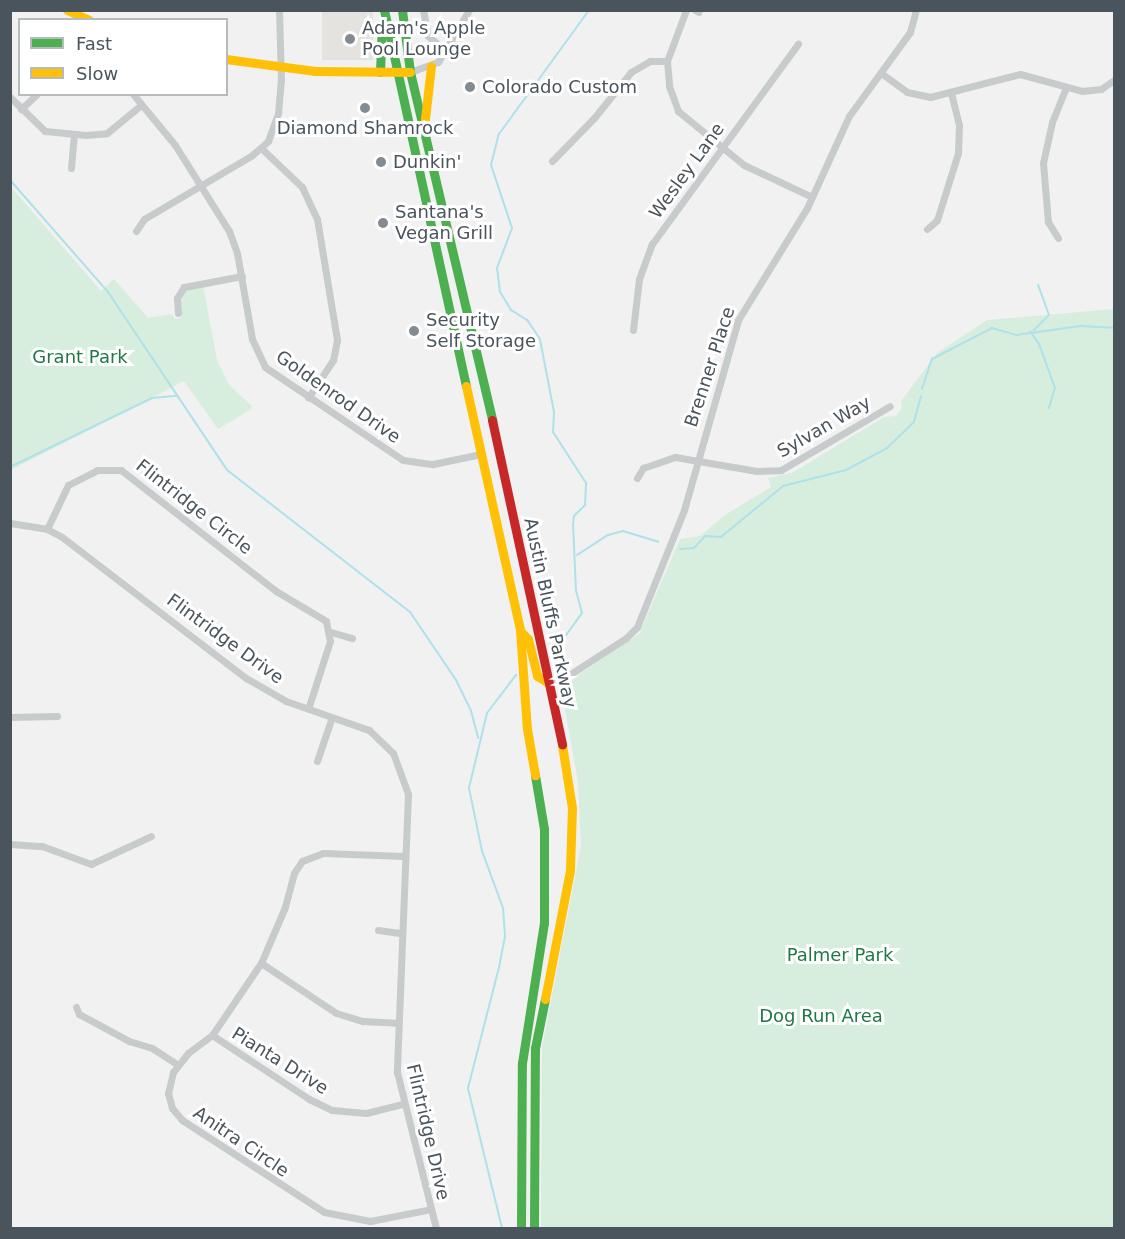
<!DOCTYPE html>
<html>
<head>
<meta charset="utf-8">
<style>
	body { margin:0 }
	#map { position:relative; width:1125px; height:1239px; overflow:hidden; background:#f1f1f1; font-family:"DejaVu Sans",sans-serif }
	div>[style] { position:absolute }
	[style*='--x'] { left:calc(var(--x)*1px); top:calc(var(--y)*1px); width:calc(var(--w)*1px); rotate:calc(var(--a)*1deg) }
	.commercial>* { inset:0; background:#e5e3df; transform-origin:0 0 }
	.green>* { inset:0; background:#d7eede }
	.stream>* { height:2px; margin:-1px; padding:0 1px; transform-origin:1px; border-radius:1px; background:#aee1e9 }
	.street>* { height:7px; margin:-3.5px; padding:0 3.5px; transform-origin:3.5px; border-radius:3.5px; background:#c8cbcc }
	.fast>* { height:9px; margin:-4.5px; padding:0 4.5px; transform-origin:4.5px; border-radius:4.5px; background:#4caf50 }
	.slow>* { height:9px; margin:-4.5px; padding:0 4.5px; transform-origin:4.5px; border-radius:4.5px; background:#ffc107 }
	.jam>* { height:9px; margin:-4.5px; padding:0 4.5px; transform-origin:4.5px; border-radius:4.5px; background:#c62828 }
	.dots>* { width:16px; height:16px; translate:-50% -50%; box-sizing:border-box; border:3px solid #fff; border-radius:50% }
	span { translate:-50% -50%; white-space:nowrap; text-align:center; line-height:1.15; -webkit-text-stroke:6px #fff; paint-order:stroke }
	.poi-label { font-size:18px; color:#49545c }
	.left { translate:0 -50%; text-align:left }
	.street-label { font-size:18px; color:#49545c }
	.park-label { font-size:18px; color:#1e7945 }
	.frame { position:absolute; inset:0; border:12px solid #49545c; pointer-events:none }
	.legend { position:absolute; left:18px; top:18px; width:210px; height:78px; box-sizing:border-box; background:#fff; border:2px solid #b6bbbe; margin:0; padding:8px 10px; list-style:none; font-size:18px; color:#49545c }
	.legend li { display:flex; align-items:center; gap:12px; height:30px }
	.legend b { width:30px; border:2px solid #b6bbbe }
</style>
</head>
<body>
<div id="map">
	<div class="commercial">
		<i style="left:322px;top:11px;width:51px;height:49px"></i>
	</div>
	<div class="green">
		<i style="clip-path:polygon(11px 187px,101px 291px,114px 279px,148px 318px,172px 314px,175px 319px,181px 318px,182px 292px,203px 285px,217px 360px,230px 386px,252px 406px,250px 410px,218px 429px,184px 381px,11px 470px)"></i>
		<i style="clip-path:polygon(1114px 309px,1114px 1228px,541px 1228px,542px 1047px,581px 845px,578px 782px,561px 687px,639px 634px,680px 539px,700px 536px,725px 515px,771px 487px,768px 478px,792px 473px,884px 417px,896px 416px,902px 408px,901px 401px,937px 353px,987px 320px)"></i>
	</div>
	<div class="stream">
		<i style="--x:10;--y:180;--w:149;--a:48.8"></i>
		<i style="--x:108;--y:292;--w:214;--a:56.2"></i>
		<i style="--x:227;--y:470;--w:232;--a:37.8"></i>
		<i style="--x:410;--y:612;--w:82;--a:55.9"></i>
		<i style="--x:456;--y:680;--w:34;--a:64"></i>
		<i style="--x:471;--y:711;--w:28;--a:75"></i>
		<i style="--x:1034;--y:330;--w:21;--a:-45"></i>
		<i style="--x:1049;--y:315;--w:32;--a:-110"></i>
		<i style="--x:1030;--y:331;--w:16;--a:55"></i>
		<i style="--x:1039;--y:344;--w:47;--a:70"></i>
		<i style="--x:1055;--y:388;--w:21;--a:107"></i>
		<i style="--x:922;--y:389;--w:32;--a:-72"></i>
		<i style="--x:932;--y:359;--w:68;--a:-27.3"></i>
		<i style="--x:992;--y:328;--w:25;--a:16"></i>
		<i style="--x:1016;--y:335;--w:65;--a:-8"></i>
		<i style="--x:1080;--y:326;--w:34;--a:3"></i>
		<i style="--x:10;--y:467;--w:158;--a:-25.9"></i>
		<i style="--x:152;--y:398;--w:25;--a:-5"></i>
		<i style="--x:680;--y:549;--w:14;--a:-4"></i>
		<i style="--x:694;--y:548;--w:16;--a:-47"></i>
		<i style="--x:705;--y:536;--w:16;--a:4"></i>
		<i style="--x:721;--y:537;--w:80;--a:-39.4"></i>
		<i style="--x:783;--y:486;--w:65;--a:-14.3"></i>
		<i style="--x:846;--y:470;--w:47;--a:-28.2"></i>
		<i style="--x:887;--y:448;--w:37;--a:-44"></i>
		<i style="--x:914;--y:422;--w:27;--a:-75"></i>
		<i style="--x:577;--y:555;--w:37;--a:-33"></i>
		<i style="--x:608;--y:535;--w:16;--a:-15"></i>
		<i style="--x:623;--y:531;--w:37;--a:17"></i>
		<i style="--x:556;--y:649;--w:44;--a:-54.2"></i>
		<i style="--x:582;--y:613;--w:24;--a:-105"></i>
		<i style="--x:576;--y:590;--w:65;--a:-92.6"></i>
		<i style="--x:573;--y:525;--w:9;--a:-84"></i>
		<i style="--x:574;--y:516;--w:16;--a:-45"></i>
		<i style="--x:585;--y:505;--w:22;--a:-87"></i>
		<i style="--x:586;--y:483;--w:61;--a:-122.9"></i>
		<i style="--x:553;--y:432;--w:20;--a:-87"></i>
		<i style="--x:554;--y:412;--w:74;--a:-100.9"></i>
		<i style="--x:540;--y:339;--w:23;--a:-124"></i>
		<i style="--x:527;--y:320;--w:19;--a:-148"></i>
		<i style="--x:511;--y:310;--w:21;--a:-121"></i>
		<i style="--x:500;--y:292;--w:24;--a:-97"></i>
		<i style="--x:497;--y:268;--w:43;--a:-69.4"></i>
		<i style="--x:512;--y:228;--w:66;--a:-108.4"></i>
		<i style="--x:491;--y:165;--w:32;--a:-76"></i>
		<i style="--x:499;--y:134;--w:153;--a:-54"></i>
		<i style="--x:502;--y:1228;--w:144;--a:-103.7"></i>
		<i style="--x:468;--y:1088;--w:125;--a:-75.6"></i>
		<i style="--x:499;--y:967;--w:32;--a:-79"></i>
		<i style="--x:505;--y:936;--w:28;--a:-94"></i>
		<i style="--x:503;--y:908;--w:61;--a:-110.2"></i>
		<i style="--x:482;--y:851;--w:64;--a:-101.7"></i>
		<i style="--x:469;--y:788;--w:77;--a:-76.5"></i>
		<i style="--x:487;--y:713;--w:48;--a:-52.7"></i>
	</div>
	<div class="street">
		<i style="--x:423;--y:10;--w:26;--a:79"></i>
		<i style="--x:428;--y:36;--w:23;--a:40"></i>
		<i style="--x:686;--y:10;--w:54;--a:110.4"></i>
		<i style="--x:667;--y:61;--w:25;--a:85"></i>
		<i style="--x:669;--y:86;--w:27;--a:70"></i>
		<i style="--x:678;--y:111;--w:85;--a:39.3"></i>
		<i style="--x:744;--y:165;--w:75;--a:25.2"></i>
		<i style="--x:695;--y:10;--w:4;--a:27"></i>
		<i style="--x:410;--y:72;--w:30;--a:-20"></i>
		<i style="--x:438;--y:62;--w:61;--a:-59.2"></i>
		<i style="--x:881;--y:73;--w:32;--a:36"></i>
		<i style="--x:907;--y:92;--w:24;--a:12"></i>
		<i style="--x:930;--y:97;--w:93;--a:-14.3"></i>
		<i style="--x:1020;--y:74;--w:64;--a:15.3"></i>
		<i style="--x:1082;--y:91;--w:19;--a:-6"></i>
		<i style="--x:1101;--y:89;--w:16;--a:-35"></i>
		<i style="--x:133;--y:94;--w:66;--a:50.5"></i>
		<i style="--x:175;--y:145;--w:102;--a:57.9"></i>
		<i style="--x:229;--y:231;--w:23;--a:70"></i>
		<i style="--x:237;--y:253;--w:87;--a:80.1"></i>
		<i style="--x:252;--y:339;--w:31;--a:65"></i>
		<i style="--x:265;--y:367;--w:166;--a:34"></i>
		<i style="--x:403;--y:460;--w:30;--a:8"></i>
		<i style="--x:433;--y:464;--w:49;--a:-11.8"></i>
		<i style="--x:10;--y:97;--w:49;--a:44.2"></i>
		<i style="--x:45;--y:131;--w:41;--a:5.6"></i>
		<i style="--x:86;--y:135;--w:21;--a:-5"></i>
		<i style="--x:107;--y:133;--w:44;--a:-39.5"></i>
		<i style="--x:21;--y:109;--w:21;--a:-43"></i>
		<i style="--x:261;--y:148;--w:57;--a:43.6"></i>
		<i style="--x:302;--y:187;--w:35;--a:65"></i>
		<i style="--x:317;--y:219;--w:123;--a:80.6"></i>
		<i style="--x:337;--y:340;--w:20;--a:101"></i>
		<i style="--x:333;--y:360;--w:45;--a:123.3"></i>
		<i style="--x:552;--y:161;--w:60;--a:-45.7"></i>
		<i style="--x:594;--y:118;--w:59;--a:-51.2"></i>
		<i style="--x:631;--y:72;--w:22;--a:-30"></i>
		<i style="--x:650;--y:61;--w:17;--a:0"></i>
		<i style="--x:71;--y:168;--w:34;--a:-85"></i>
		<i style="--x:927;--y:229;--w:13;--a:-42"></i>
		<i style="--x:937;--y:220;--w:70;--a:-72.6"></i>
		<i style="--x:958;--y:153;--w:28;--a:-88"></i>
		<i style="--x:959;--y:125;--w:33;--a:-104"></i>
		<i style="--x:136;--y:231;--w:14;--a:-56"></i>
		<i style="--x:144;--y:219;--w:124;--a:-30.5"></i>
		<i style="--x:251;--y:156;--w:23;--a:-41"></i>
		<i style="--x:268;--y:141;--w:30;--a:-70"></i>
		<i style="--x:278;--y:113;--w:32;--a:-85"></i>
		<i style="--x:281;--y:81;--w:71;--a:-91.6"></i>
		<i style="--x:1058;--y:238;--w:19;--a:-122"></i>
		<i style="--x:1048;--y:222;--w:59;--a:-94.8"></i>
		<i style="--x:1043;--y:163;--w:42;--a:-77.6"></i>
		<i style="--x:1052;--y:122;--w:37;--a:-68"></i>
		<i style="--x:178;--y:313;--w:15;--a:-94"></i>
		<i style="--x:177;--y:298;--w:13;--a:-58"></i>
		<i style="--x:184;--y:287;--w:59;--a:-10.7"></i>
		<i style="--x:633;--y:330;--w:51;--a:-83.3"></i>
		<i style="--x:639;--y:279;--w:37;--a:-70"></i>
		<i style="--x:652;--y:244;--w:248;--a:-53.9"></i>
		<i style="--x:637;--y:478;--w:12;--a:-59"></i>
		<i style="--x:643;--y:468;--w:34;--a:-19"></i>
		<i style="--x:675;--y:457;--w:83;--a:9.7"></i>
		<i style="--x:757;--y:471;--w:24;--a:-2"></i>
		<i style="--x:781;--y:470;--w:126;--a:-30.4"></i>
		<i style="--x:10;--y:523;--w:37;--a:9"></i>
		<i style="--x:47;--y:529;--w:17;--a:28"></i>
		<i style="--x:62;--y:537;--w:232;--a:37.5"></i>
		<i style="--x:246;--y:678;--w:46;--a:29.9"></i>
		<i style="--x:286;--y:701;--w:88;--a:19.3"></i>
		<i style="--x:369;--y:730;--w:33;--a:44"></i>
		<i style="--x:393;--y:753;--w:44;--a:69.9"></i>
		<i style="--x:408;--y:794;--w:278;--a:92.3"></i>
		<i style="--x:397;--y:1072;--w:161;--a:76"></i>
		<i style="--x:47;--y:529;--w:49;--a:-64.5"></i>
		<i style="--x:68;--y:485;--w:33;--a:-27"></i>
		<i style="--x:97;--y:470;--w:24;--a:0"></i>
		<i style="--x:121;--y:470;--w:197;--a:38"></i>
		<i style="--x:276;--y:591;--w:58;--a:31"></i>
		<i style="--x:326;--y:621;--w:20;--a:79"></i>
		<i style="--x:330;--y:641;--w:71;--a:107.9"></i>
		<i style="--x:331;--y:632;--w:22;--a:16"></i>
		<i style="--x:547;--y:682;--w:23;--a:-18"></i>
		<i style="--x:569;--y:675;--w:68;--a:-33"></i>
		<i style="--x:626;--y:638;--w:16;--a:-45"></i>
		<i style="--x:637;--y:627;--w:126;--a:-68.1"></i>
		<i style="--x:684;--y:510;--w:198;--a:-74.1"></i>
		<i style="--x:738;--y:320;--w:132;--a:-58.4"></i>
		<i style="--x:807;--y:208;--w:101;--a:-65.5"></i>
		<i style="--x:849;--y:116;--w:104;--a:-54"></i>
		<i style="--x:910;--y:32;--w:23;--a:-75"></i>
		<i style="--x:10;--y:717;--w:47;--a:-1.2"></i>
		<i style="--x:317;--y:761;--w:46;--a:-71.2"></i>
		<i style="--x:10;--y:844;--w:32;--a:4"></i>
		<i style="--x:42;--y:846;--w:52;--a:20.2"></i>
		<i style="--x:91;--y:864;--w:66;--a:-25"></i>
		<i style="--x:404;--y:856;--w:81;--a:-177.9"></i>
		<i style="--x:323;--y:853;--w:22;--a:159"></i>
		<i style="--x:302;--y:861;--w:14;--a:124"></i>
		<i style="--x:294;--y:873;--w:35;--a:105"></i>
		<i style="--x:285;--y:907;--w:61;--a:113.2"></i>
		<i style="--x:261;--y:963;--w:87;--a:124.2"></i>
		<i style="--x:212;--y:1035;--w:30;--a:143"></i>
		<i style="--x:188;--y:1053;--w:24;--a:128"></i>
		<i style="--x:173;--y:1072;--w:22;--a:103"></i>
		<i style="--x:168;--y:1093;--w:16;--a:75"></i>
		<i style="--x:172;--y:1108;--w:16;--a:50"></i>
		<i style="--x:182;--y:1120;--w:169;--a:32.9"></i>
		<i style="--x:324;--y:1212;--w:47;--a:11.1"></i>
		<i style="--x:370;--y:1221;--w:62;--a:-11.1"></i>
		<i style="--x:378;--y:930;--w:22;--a:8"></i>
		<i style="--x:261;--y:963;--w:90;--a:33.7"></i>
		<i style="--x:336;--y:1013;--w:28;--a:17"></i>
		<i style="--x:363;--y:1021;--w:33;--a:3"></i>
		<i style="--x:76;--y:1007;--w:8;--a:67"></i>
		<i style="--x:79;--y:1014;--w:57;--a:28.4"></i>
		<i style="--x:129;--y:1041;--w:24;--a:17"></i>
		<i style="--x:152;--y:1048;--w:31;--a:33"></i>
		<i style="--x:212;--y:1035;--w:116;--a:33.4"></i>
		<i style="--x:309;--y:1099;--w:25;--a:26"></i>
		<i style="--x:332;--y:1110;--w:34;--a:5"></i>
		<i style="--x:366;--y:1113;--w:38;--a:-14"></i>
	</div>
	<div class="fast">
		<i style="--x:384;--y:10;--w:385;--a:77.7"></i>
		<i style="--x:402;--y:10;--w:63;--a:82.6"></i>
		<i style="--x:410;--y:72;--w:358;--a:76.7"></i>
		<i style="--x:380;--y:72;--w:49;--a:-87.7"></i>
		<i style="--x:521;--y:1228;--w:165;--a:-89.7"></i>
		<i style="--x:522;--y:1063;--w:142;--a:-81.1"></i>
		<i style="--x:544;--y:923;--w:94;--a:-90"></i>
		<i style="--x:544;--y:829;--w:55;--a:-99.5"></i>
		<i style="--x:534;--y:1228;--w:180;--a:-89.7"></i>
		<i style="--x:535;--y:1048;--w:50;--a:-78.5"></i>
	</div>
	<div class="slow">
		<i style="--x:67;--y:10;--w:24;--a:24"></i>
		<i style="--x:226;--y:59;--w:90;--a:7.7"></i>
		<i style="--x:315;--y:71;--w:95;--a:0.6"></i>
		<i style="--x:425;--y:119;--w:53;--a:-83.5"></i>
		<i style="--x:466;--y:386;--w:250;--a:77.5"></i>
		<i style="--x:520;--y:630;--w:99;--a:86"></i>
		<i style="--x:527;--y:729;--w:47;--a:80.1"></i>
		<i style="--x:520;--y:631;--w:11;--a:45"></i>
		<i style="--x:528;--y:639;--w:38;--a:76"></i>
		<i style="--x:537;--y:676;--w:12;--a:31"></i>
		<i style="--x:545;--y:999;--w:131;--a:-79"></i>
		<i style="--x:570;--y:870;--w:62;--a:-88.2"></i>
		<i style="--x:572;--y:808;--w:64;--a:-99"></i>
	</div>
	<div class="jam">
		<i style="--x:492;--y:420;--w:332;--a:77.8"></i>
	</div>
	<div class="dots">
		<i style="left:350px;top:39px;background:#848b90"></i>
		<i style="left:470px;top:87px;background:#848b90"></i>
		<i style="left:365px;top:108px;background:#848b90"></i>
		<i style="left:381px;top:162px;background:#848b90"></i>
		<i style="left:383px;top:223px;background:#848b90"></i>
		<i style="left:414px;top:331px;background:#848b90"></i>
	</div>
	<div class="poi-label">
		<span class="left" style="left:362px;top:39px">Adam's Apple<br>Pool Lounge</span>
		<span class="left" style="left:482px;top:87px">Colorado Custom</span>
		<span style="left:365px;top:128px">Diamond Shamrock</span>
		<span class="left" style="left:393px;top:162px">Dunkin'</span>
		<span class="left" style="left:395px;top:223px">Santana's<br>Vegan Grill</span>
		<span class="left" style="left:426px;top:331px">Security<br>Self Storage</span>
	</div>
	<div class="street-label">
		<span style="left:687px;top:171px;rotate:-54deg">Wesley Lane</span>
		<span style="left:710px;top:367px;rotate:-72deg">Brenner Place</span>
		<span style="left:338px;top:397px;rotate:35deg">Goldenrod Drive</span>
		<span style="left:824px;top:427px;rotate:-30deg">Sylvan Way</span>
		<span style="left:194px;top:507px;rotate:38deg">Flintridge Circle</span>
		<span style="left:550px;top:613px;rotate:78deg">Austin Bluffs Parkway</span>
		<span style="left:225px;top:639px;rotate:36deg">Flintridge Drive</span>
		<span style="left:280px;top:1061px;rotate:32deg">Pianta Drive</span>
		<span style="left:428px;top:1132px;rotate:77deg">Flintridge Drive</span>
		<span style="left:241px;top:1142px;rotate:34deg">Anitra Circle</span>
	</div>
	<div class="park-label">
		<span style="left:80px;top:357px">Grant Park</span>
		<span style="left:840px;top:955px">Palmer Park</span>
		<span style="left:821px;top:1016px">Dog Run Area</span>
	</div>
	<div class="frame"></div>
	<ul class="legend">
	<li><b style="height:8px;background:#4caf50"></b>Fast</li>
	<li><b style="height:8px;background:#ffc107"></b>Slow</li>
	</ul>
</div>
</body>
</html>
